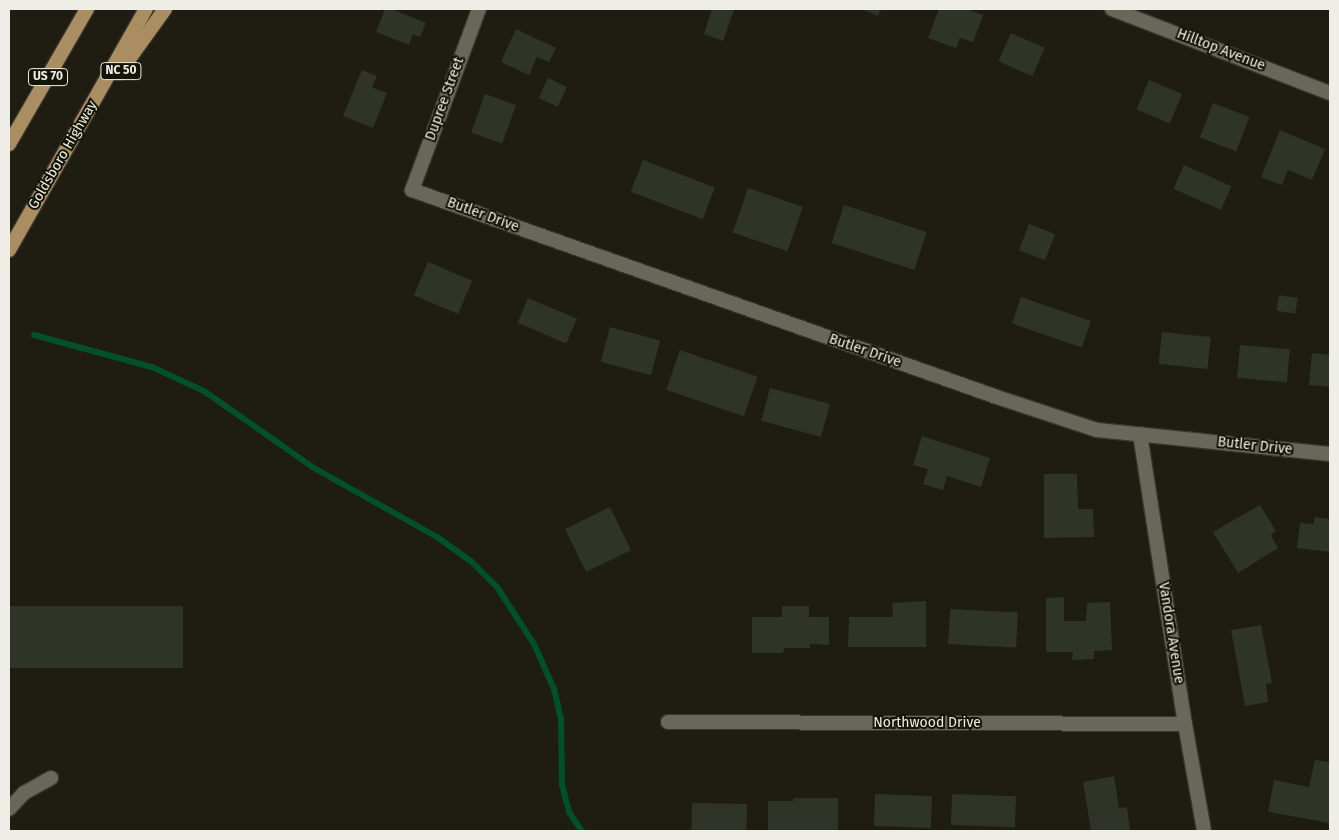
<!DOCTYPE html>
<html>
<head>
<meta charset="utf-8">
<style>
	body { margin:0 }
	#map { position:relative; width:1339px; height:840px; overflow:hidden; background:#1f1d11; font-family:"Fira Sans",sans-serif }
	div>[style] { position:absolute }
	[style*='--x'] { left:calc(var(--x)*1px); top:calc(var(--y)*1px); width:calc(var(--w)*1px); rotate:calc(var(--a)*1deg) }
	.stream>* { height:6px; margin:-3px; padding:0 3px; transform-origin:3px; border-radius:3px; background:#005129 }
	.building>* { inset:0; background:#2f3429; transform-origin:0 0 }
	.roads { filter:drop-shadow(1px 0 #37352f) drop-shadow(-1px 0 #37352f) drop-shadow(0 1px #37352f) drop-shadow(0 -1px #37352f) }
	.minor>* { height:14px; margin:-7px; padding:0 7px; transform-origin:7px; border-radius:7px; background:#696759 }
	.primary>* { height:14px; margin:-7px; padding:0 7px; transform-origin:7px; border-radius:7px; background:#aa8d60 }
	span { translate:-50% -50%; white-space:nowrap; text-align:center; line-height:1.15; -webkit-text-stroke:4px #151408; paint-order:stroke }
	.shield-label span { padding:1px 4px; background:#151408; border:1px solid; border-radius:4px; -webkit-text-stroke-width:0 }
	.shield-label { font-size:12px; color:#efeee6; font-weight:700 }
	.street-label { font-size:14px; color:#efeee6 }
	.frame { position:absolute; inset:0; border:10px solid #efeee6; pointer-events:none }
</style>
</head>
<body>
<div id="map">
	<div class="stream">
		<i style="--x:34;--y:335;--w:122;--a:15.2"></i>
		<i style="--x:152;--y:367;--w:57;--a:24.8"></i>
		<i style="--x:204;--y:391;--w:134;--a:35"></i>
		<i style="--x:314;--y:468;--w:141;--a:29.3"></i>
		<i style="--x:437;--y:537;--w:43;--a:35.5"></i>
		<i style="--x:472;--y:562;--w:35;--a:45"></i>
		<i style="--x:497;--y:587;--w:68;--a:57"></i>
		<i style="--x:534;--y:644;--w:49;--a:66"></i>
		<i style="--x:554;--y:689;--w:32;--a:77"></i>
		<i style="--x:561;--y:720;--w:65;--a:89.1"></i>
		<i style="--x:562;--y:785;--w:28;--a:75"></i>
		<i style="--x:569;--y:812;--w:23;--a:56"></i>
	</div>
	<div class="building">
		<i style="clip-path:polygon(385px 9px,391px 9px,426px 23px,420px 37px,413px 34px,409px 45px,376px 32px)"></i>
		<i style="clip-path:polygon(712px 9px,734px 10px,723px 41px,704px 34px)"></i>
		<i style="clip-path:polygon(862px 9px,881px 9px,878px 16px)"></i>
		<i style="clip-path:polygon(939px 9px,966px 9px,983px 15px,973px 42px,960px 38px,956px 48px,928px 38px)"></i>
		<i style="clip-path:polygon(516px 29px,556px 48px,549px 62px,537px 57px,529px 75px,501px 62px)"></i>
		<i style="left:1011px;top:33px;width:37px;height:31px;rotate:24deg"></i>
		<i style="clip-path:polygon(362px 70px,377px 76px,372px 87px,387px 93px,373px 128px,343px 116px)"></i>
		<i style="left:548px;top:78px;width:21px;height:22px;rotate:25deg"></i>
		<i style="left:1149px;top:80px;width:36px;height:32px;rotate:23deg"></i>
		<i style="left:485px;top:94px;width:33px;height:41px;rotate:20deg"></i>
		<i style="left:1213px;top:103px;width:39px;height:37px;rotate:21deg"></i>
		<i style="clip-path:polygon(1280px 130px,1325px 149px,1312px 180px,1288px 170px,1282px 185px,1261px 177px)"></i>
		<i style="left:643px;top:160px;width:77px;height:34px;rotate:21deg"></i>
		<i style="left:1184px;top:165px;width:52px;height:26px;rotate:24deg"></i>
		<i style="left:748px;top:188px;width:58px;height:47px;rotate:19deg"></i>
		<i style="left:844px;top:205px;width:87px;height:40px;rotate:18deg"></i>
		<i style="left:1029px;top:224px;width:28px;height:28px;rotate:21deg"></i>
		<i style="left:428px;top:262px;width:48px;height:36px;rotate:23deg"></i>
		<i style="left:1279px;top:295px;width:19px;height:16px;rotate:9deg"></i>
		<i style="left:1021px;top:297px;width:74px;height:28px;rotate:19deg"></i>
		<i style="left:528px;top:298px;width:53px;height:27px;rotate:23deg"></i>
		<i style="left:610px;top:327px;width:52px;height:36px;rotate:15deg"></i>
		<i style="left:1162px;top:332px;width:49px;height:32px;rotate:6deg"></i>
		<i style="left:1240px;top:345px;width:50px;height:33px;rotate:5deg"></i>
		<i style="left:680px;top:350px;width:82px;height:42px;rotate:19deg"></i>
		<i style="clip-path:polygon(1312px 353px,1330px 355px,1330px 387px,1309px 385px)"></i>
		<i style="left:770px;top:388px;width:62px;height:34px;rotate:15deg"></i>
		<i style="clip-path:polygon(922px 436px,990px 458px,981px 487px,947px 476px,943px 490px,923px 484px,928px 469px,913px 465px)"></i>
		<i style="clip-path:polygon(1044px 474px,1077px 474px,1078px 509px,1093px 509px,1094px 537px,1044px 538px)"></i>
		<i style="clip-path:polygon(1260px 505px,1276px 531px,1271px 535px,1278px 548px,1238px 573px,1213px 532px)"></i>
		<i style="left:610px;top:507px;width:48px;height:50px;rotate:64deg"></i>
		<i style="clip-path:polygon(1314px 517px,1330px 519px,1330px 552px,1297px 548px,1300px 523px,1314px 524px)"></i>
		<i style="clip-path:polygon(1064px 597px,1064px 621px,1086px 621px,1087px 603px,1110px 602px,1112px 650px,1094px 651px,1094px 659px,1072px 660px,1073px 652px,1046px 652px,1046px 598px)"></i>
		<i style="clip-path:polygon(926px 601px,926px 647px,848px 647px,849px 617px,893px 617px,892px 603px)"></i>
		<i style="left:183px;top:606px;width:62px;height:174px;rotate:90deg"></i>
		<i style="clip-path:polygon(782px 606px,809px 606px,809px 617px,829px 617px,829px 645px,810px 644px,810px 648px,784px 648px,783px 653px,752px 653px,752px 617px,782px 617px)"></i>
		<i style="left:950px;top:609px;width:68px;height:35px;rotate:3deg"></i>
		<i style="clip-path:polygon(1261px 625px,1272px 683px,1266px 684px,1268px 702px,1245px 706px,1231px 630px)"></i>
		<i style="clip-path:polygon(1315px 760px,1330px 762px,1330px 823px,1268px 812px,1274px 780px,1309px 787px)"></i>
		<i style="clip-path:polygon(1114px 776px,1119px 808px,1127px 807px,1130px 831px,1091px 831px,1083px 782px)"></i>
		<i style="left:875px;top:794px;width:57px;height:32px;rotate:2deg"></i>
		<i style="left:952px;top:794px;width:64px;height:31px;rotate:2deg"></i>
		<i style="clip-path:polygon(793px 798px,838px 798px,838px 831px,768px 831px,768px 801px,793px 801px)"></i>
		<i style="left:692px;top:803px;width:55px;height:28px;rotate:1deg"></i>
	</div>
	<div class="roads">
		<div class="minor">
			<i style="--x:479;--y:9;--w:193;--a:110.3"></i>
			<i style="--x:412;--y:190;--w:617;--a:19.49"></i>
			<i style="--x:994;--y:396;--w:108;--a:18.3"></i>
			<i style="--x:1097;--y:430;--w:234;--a:5.9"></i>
			<i style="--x:1112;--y:9;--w:234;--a:21.1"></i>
			<i style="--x:1140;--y:434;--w:293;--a:81.2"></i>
			<i style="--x:1185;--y:724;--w:109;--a:79.9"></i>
			<i style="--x:668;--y:722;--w:517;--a:0.22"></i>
			<i style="--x:9;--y:809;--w:22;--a:-47"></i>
			<i style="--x:24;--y:793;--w:31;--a:-29"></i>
		</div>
		<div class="primary">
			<i style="--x:119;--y:73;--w:79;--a:-54.3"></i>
			<i style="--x:9;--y:144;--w:156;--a:-60"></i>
			<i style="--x:9;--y:250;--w:277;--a:-60.4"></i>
		</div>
	</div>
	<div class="shield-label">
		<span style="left:121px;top:71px">NC 50</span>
		<span style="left:48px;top:77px">US 70</span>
	</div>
	<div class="street-label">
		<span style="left:1221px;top:50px;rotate:21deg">Hilltop Avenue</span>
		<span style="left:445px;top:99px;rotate:-70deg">Dupree Street</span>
		<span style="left:63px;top:155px;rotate:-60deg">Goldsboro Highway</span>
		<span style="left:483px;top:215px;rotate:20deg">Butler Drive</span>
		<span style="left:865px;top:351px;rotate:19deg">Butler Drive</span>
		<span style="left:1255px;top:446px;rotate:6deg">Butler Drive</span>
		<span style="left:1171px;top:633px;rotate:81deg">Vandora Avenue</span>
		<span style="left:927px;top:723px">Northwood Drive</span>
	</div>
	<div class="frame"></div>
</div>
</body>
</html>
